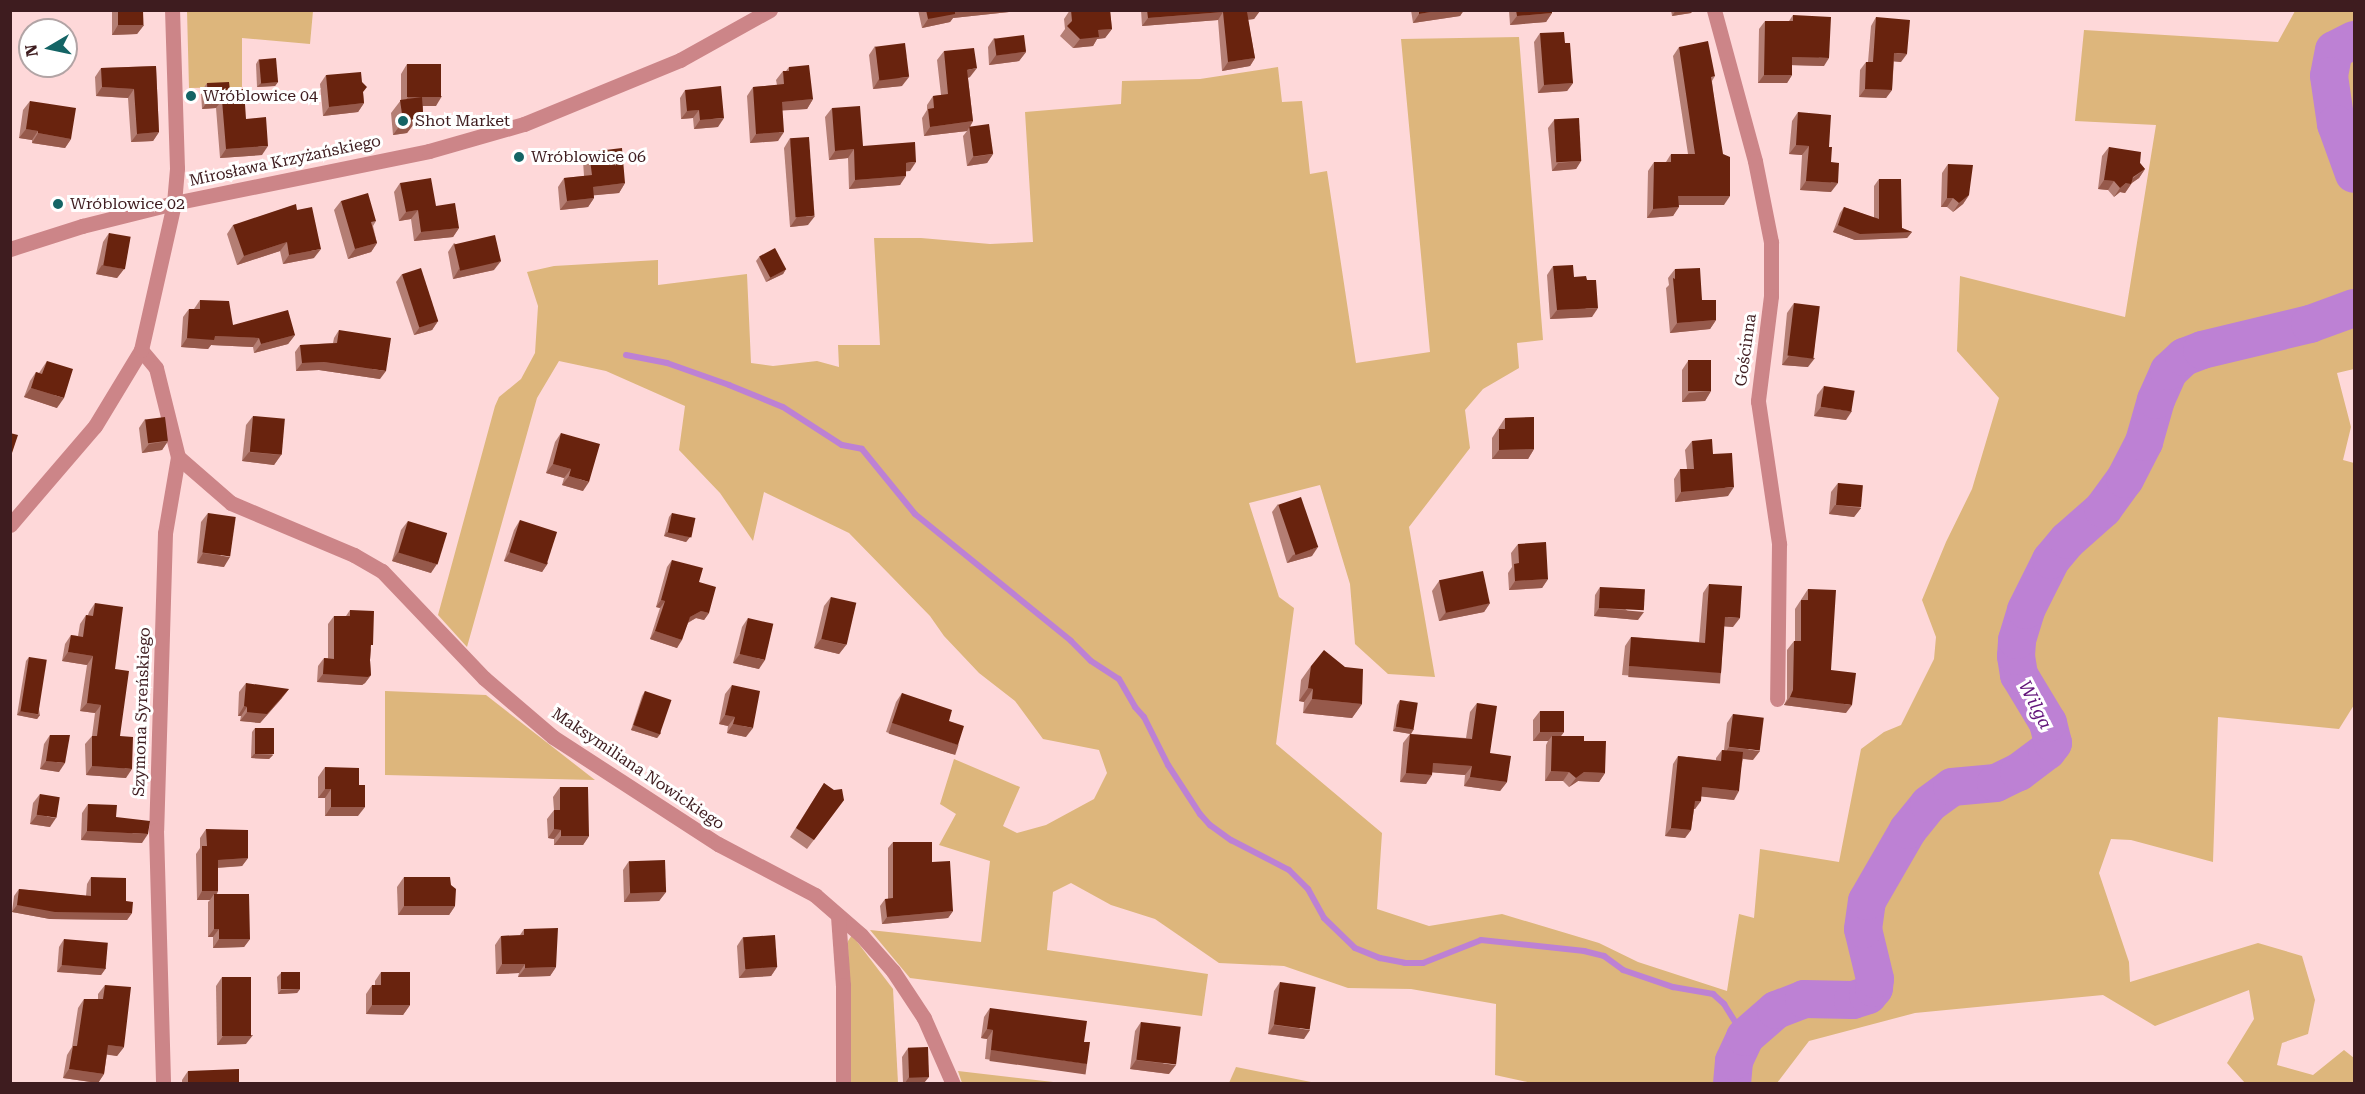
<!DOCTYPE html>
<html>
<head>
<meta charset="utf-8">
<style>
	body { margin:0 }
	#map { position:relative; width:2365px; height:1094px; overflow:hidden; background:#fed8d9; font-family:"Roboto Serif",serif }
	div>[style] { position:absolute }
	[style*='--x'] { left:calc(var(--x)*1px); top:calc(var(--y)*1px); width:calc(var(--w)*1px); rotate:calc(var(--a)*1deg) }
	.green>* { inset:0; background:#ddb67c }
	.stream>* { height:6px; margin:-3px; padding:0 3px; transform-origin:3px; border-radius:3px; background:#bd81d4 }
	.river>* { height:38px; margin:-19px; padding:0 19px; transform-origin:19px; border-radius:19px; background:#bd81d4 }
	.minor>* { height:15px; margin:-7.5px; padding:0 7.5px; transform-origin:7.5px; border-radius:7.5px; background:#cc8588 }
	.tertiary>* { height:15px; margin:-7.5px; padding:0 7.5px; transform-origin:7.5px; border-radius:7.5px; background:#cc8588 }
	.wall>* { inset:0; background:#b47e74 }
	.shaded-wall>* { inset:0; background:#96594b; transform-origin:0 0 }
	.building>* { inset:0; background:#69230e; transform-origin:0 0 }
	.dots>* { width:16px; height:16px; translate:-50% -50%; box-sizing:border-box; border:3px solid #fff; border-radius:50% }
	span { translate:-50% -50%; white-space:nowrap; text-align:center; line-height:1.15; -webkit-text-stroke:6px #fff; paint-order:stroke }
	.poi-label { font-size:16px; color:#3e1c1f }
	.left { translate:0 -50%; text-align:left }
	.street-label { font-size:16px; color:#3e1c1f }
	.water-label { font-size:18px; color:#611279; font-style:italic }
	.frame { position:absolute; inset:0; border:12px solid #3e1c1f; pointer-events:none }
	.north { position:absolute; left:18px; top:18px; width:60px; height:60px; box-sizing:border-box; background:#fff; border:2px solid #b2a4a5; border-radius:50%; rotate:261deg; font-size:16px; font-weight:700; line-height:24px; text-align:center; color:#3e1c1f }
	.north::after { content:''; display:block; margin:auto; width:21px; height:27px; background:#146465; clip-path:polygon(50% 0,100% 100%,50% 72%,0 100%) }
</style>
</head>
<body>
<div id="map">
	<div class="green">
		<i style="clip-path:polygon(187px 11px,313px 11px,310px 44px,242px 38px,242px 87px,189px 88px)"></i>
		<i style="clip-path:polygon(2295px 11px,2354px 11px,2354px 369px,2337px 373px,2351px 427px,2343px 460px,2354px 463px,2354px 705px,2339px 729px,2218px 717px,2213px 862px,2131px 840px,2111px 839px,2099px 873px,2129px 962px,2130px 982px,2258px 943px,2302px 956px,2315px 1000px,2308px 1034px,2282px 1043px,2277px 1065px,2313px 1075px,2344px 1050px,2354px 1058px,2354px 1083px,2245px 1083px,2227px 1063px,2254px 1019px,2249px 990px,2155px 1026px,2103px 995px,1915px 1013px,1809px 1041px,1777px 1083px,1532px 1083px,1495px 1075px,1496px 1004px,1411px 989px,1348px 988px,1284px 966px,1219px 963px,1155px 919px,1111px 905px,1071px 883px,1053px 892px,1047px 950px,1208px 974px,1202px 1016px,910px 978px,870px 930px,981px 942px,990px 861px,939px 845px,956px 814px,940px 804px,954px 759px,1020px 787px,1003px 826px,1017px 833px,1046px 825px,1094px 799px,1107px 773px,1099px 750px,1043px 739px,1015px 701px,979px 673px,944px 636px,930px 616px,849px 533px,764px 492px,753px 541px,720px 493px,679px 450px,685px 406px,606px 371px,559px 361px,537px 398px,467px 647px,438px 615px,495px 406px,499px 397px,521px 379px,535px 353px,538px 306px,527px 272px,554px 266px,658px 260px,658px 285px,747px 274px,751px 363px,773px 366px,817px 361px,839px 367px,838px 345px,880px 345px,874px 238px,921px 238px,990px 244px,1033px 242px,1025px 112px,1121px 104px,1122px 81px,1200px 79px,1278px 67px,1282px 102px,1302px 101px,1310px 174px,1327px 171px,1356px 363px,1430px 352px,1401px 39px,1519px 37px,1543px 340px,1517px 343px,1519px 368px,1483px 389px,1465px 410px,1470px 448px,1409px 527px,1435px 677px,1388px 674px,1355px 644px,1350px 584px,1320px 485px,1249px 503px,1279px 597px,1294px 608px,1276px 744px,1382px 833px,1377px 909px,1429px 926px,1502px 914px,1599px 943px,1638px 962px,1727px 991px,1739px 914px,1754px 918px,1760px 849px,1839px 862px,1861px 749px,1884px 732px,1901px 725px,1934px 659px,1936px 637px,1922px 600px,1946px 542px,1972px 489px,1999px 398px,1957px 351px,1960px 276px,2125px 317px,2156px 125px,2075px 121px,2084px 30px,2278px 42px)"></i>
		<i style="clip-path:polygon(385px 691px,486px 695px,595px 780px,385px 775px)"></i>
		<i style="clip-path:polygon(852px 935px,893px 989px,898px 1083px,850px 1083px,848px 941px)"></i>
		<i style="clip-path:polygon(1236px 1067px,1316px 1083px,1229px 1083px)"></i>
		<i style="clip-path:polygon(958px 1071px,1062px 1083px,962px 1083px)"></i>
	</div>
	<div class="stream">
		<i style="--x:626;--y:355;--w:42;--a:11"></i>
		<i style="--x:667;--y:363;--w:66;--a:19.5"></i>
		<i style="--x:729;--y:385;--w:58;--a:22.2"></i>
		<i style="--x:783;--y:407;--w:70;--a:32.8"></i>
		<i style="--x:842;--y:445;--w:20;--a:11"></i>
		<i style="--x:862;--y:449;--w:84;--a:50.8"></i>
		<i style="--x:915;--y:514;--w:201;--a:39.1"></i>
		<i style="--x:1071;--y:641;--w:28;--a:45"></i>
		<i style="--x:1091;--y:661;--w:33;--a:33"></i>
		<i style="--x:1119;--y:679;--w:32;--a:60"></i>
		<i style="--x:1135;--y:707;--w:13;--a:48"></i>
		<i style="--x:1144;--y:717;--w:54;--a:63.4"></i>
		<i style="--x:1168;--y:765;--w:59;--a:56.9"></i>
		<i style="--x:1200;--y:814;--w:15;--a:48"></i>
		<i style="--x:1210;--y:825;--w:26;--a:36"></i>
		<i style="--x:1231;--y:840;--w:65;--a:27.3"></i>
		<i style="--x:1289;--y:870;--w:27;--a:45"></i>
		<i style="--x:1308;--y:889;--w:33;--a:61"></i>
		<i style="--x:1324;--y:918;--w:43;--a:44.1"></i>
		<i style="--x:1355;--y:948;--w:27;--a:22"></i>
		<i style="--x:1380;--y:958;--w:25;--a:11"></i>
		<i style="--x:1405;--y:963;--w:18;--a:0"></i>
		<i style="--x:1423;--y:963;--w:62;--a:-21.6"></i>
		<i style="--x:1481;--y:940;--w:104;--a:6.1"></i>
		<i style="--x:1584;--y:951;--w:21;--a:14"></i>
		<i style="--x:1604;--y:956;--w:24;--a:36"></i>
		<i style="--x:1623;--y:970;--w:53;--a:18.8"></i>
		<i style="--x:1673;--y:987;--w:41;--a:9.9"></i>
		<i style="--x:1713;--y:994;--w:15;--a:42"></i>
		<i style="--x:1724;--y:1004;--w:39;--a:58"></i>
	</div>
	<div class="river">
		<i style="--x:2354;--y:40;--w:22;--a:153"></i>
		<i style="--x:2334;--y:50;--w:26;--a:101"></i>
		<i style="--x:2329;--y:76;--w:49;--a:81.7"></i>
		<i style="--x:2336;--y:124;--w:53;--a:70.2"></i>
		<i style="--x:1732;--y:1084;--w:23;--a:-85"></i>
		<i style="--x:1734;--y:1061;--w:26;--a:-65"></i>
		<i style="--x:1745;--y:1037;--w:41;--a:-41.1"></i>
		<i style="--x:1776;--y:1010;--w:30;--a:-21"></i>
		<i style="--x:1804;--y:999;--w:49;--a:1.2"></i>
		<i style="--x:1853;--y:1000;--w:16;--a:-18"></i>
		<i style="--x:1868;--y:995;--w:9;--a:-49"></i>
		<i style="--x:1874;--y:988;--w:9;--a:-84"></i>
		<i style="--x:1875;--y:979;--w:51;--a:-103.5"></i>
		<i style="--x:1863;--y:929;--w:28;--a:-82"></i>
		<i style="--x:1867;--y:901;--w:82;--a:-60"></i>
		<i style="--x:1908;--y:830;--w:33;--a:-51"></i>
		<i style="--x:1929;--y:804;--w:29;--a:-36"></i>
		<i style="--x:1952;--y:787;--w:44;--a:-5.2"></i>
		<i style="--x:1996;--y:783;--w:25;--a:-26"></i>
		<i style="--x:2019;--y:772;--w:35;--a:-37"></i>
		<i style="--x:2047;--y:751;--w:10;--a:-53"></i>
		<i style="--x:2053;--y:743;--w:21;--a:-104"></i>
		<i style="--x:2048;--y:723;--w:56;--a:-121.1"></i>
		<i style="--x:2019;--y:675;--w:19;--a:-99"></i>
		<i style="--x:2016;--y:656;--w:16;--a:-86"></i>
		<i style="--x:2017;--y:640;--w:31;--a:-73"></i>
		<i style="--x:2026;--y:610;--w:56;--a:-63.4"></i>
		<i style="--x:2051;--y:560;--w:26;--a:-50"></i>
		<i style="--x:2068;--y:540;--w:47;--a:-41.5"></i>
		<i style="--x:2103;--y:509;--w:37;--a:-54"></i>
		<i style="--x:2125;--y:479;--w:42;--a:-62.8"></i>
		<i style="--x:2144;--y:442;--w:44;--a:-74.1"></i>
		<i style="--x:2156;--y:400;--w:32;--a:-66"></i>
		<i style="--x:2169;--y:371;--w:21;--a:-43"></i>
		<i style="--x:2184;--y:357;--w:19;--a:-21"></i>
		<i style="--x:2202;--y:350;--w:111;--a:-13.5"></i>
		<i style="--x:2310;--y:324;--w:47;--a:-20"></i>
	</div>
	<div class="minor">
		<i style="--x:1714;--y:10;--w:156;--a:74.8"></i>
		<i style="--x:1755;--y:161;--w:83;--a:78.8"></i>
		<i style="--x:1771;--y:242;--w:54;--a:90"></i>
		<i style="--x:1771;--y:296;--w:106;--a:97.1"></i>
		<i style="--x:1758;--y:401;--w:145;--a:81.6"></i>
		<i style="--x:1779;--y:544;--w:155;--a:90.7"></i>
		<i style="--x:141;--y:350;--w:23;--a:50"></i>
		<i style="--x:156;--y:368;--w:92;--a:76.1"></i>
		<i style="--x:178;--y:457;--w:77;--a:99.7"></i>
		<i style="--x:165;--y:533;--w:297;--a:91.7"></i>
		<i style="--x:156;--y:830;--w:254;--a:88.4"></i>
		<i style="--x:178;--y:457;--w:70;--a:41"></i>
		<i style="--x:231;--y:503;--w:134;--a:22.9"></i>
		<i style="--x:354;--y:555;--w:32;--a:30"></i>
		<i style="--x:382;--y:571;--w:148;--a:46.4"></i>
		<i style="--x:484;--y:678;--w:91;--a:40.5"></i>
		<i style="--x:553;--y:737;--w:197;--a:33"></i>
		<i style="--x:718;--y:844;--w:110;--a:27.7"></i>
		<i style="--x:815;--y:895;--w:61;--a:41"></i>
		<i style="--x:861;--y:935;--w:48;--a:48.4"></i>
		<i style="--x:893;--y:971;--w:56;--a:56.6"></i>
		<i style="--x:924;--y:1018;--w:72;--a:66.3"></i>
		<i style="--x:10;--y:525;--w:130;--a:-49.4"></i>
		<i style="--x:95;--y:426;--w:89;--a:-58.8"></i>
		<i style="--x:141;--y:350;--w:151;--a:-77.3"></i>
		<i style="--x:174;--y:203;--w:35;--a:-85"></i>
		<i style="--x:177;--y:168;--w:158;--a:-91.8"></i>
		<i style="--x:838;--y:916;--w:69;--a:85.9"></i>
		<i style="--x:843;--y:985;--w:99;--a:90"></i>
	</div>
	<div class="tertiary">
		<i style="--x:10;--y:249;--w:76;--a:-17.7"></i>
		<i style="--x:82;--y:226;--w:95;--a:-14"></i>
		<i style="--x:174;--y:203;--w:260;--a:-11.5"></i>
		<i style="--x:429;--y:151;--w:99;--a:-15.9"></i>
		<i style="--x:524;--y:124;--w:169;--a:-22.3"></i>
		<i style="--x:680;--y:60;--w:103;--a:-29.1"></i>
	</div>
	<div class="wall">
		<i style="clip-path:polygon(112px 10px,143px 10px,144px 25px,137px 34px,112px 35px)"></i>
		<i style="clip-path:polygon(918px 10px,1010px 10px,1009px 12px,953px 18px,950px 22px,922px 28px)"></i>
		<i style="clip-path:polygon(1070px 10px,1110px 10px,1112px 29px,1105px 38px,1097px 39px,1093px 46px,1073px 48px,1060px 36px,1065px 29px,1064px 19px)"></i>
		<i style="clip-path:polygon(1141px 10px,1260px 10px,1254px 19px,1248px 20px,1255px 58px,1250px 66px,1222px 71px,1218px 20px,1142px 26px)"></i>
		<i style="clip-path:polygon(1411px 10px,1464px 10px,1460px 16px,1413px 23px)"></i>
		<i style="clip-path:polygon(1509px 10px,1552px 10px,1552px 13px,1546px 22px,1510px 25px)"></i>
		<i style="clip-path:polygon(1671px 10px,1693px 10px,1691px 13px,1672px 16px)"></i>
		<i style="clip-path:polygon(1793px 15px,1824px 66px,1792px 65px,1792px 75px,1787px 83px,1758px 83px,1759px 29px,1765px 21px,1789px 21px)"></i>
		<i style="clip-path:polygon(1876px 17px,1901px 62px,1894px 61px,1892px 90px,1886px 98px,1859px 97px,1860px 70px,1866px 62px,1868px 62px,1871px 26px)"></i>
		<i style="clip-path:polygon(1540px 33px,1565px 43px,1573px 83px,1567px 91px,1538px 93px,1534px 42px)"></i>
		<i style="clip-path:polygon(994px 38px,1026px 52px,1019px 61px,989px 65px,988px 47px)"></i>
		<i style="clip-path:polygon(875px 46px,902px 86px,873px 89px,869px 55px)"></i>
		<i style="clip-path:polygon(1679px 47px,1715px 76px,1712px 81px,1724px 205px,1679px 205px,1673px 216px,1647px 218px,1648px 171px,1654px 162px,1666px 162px,1671px 154px,1688px 154px,1673px 56px)"></i>
		<i style="clip-path:polygon(944px 51px,970px 77px,968px 78px,973px 121px,970px 127px,993px 154px,987px 163px,967px 166px,963px 136px,967px 131px,924px 136px,922px 118px,927px 110px,927px 105px,933px 96px,941px 95px,937px 60px)"></i>
		<i style="clip-path:polygon(259px 59px,278px 82px,275px 86px,257px 87px,256px 64px)"></i>
		<i style="clip-path:polygon(407px 64px,436px 106px,423px 106px,423px 112px,407px 133px,393px 135px,391px 113px,401px 100px,401px 74px)"></i>
		<i style="clip-path:polygon(156px 66px,159px 132px,153px 141px,131px 142px,128px 98px,96px 96px,95px 77px,101px 68px)"></i>
		<i style="clip-path:polygon(789px 67px,813px 99px,807px 109px,782px 110px,778px 141px,750px 143px,747px 96px,753px 87px,777px 85px,776px 80px,783px 71px,786px 71px)"></i>
		<i style="clip-path:polygon(326px 75px,363px 92px,364px 103px,358px 112px,323px 116px,320px 84px)"></i>
		<i style="clip-path:polygon(207px 83px,230px 90px,246px 119px,262px 155px,220px 158px,216px 108px,202px 109px,201px 92px)"></i>
		<i style="clip-path:polygon(685px 90px,718px 127px,694px 129px,693px 118px,681px 119px,680px 98px)"></i>
		<i style="clip-path:polygon(30px 101px,71px 139px,65px 148px,32px 143px,32px 140px,19px 138px,23px 110px)"></i>
		<i style="clip-path:polygon(832px 108px,863px 146px,910px 171px,906px 171px,900px 185px,849px 189px,848px 158px,829px 160px,825px 117px)"></i>
		<i style="clip-path:polygon(1798px 112px,1829px 147px,1831px 162px,1831px 192px,1800px 190px,1802px 155px,1789px 154px,1792px 121px)"></i>
		<i style="clip-path:polygon(1554px 120px,1581px 161px,1576px 169px,1552px 171px,1548px 128px)"></i>
		<i style="clip-path:polygon(790px 138px,808px 225px,790px 227px,784px 148px)"></i>
		<i style="clip-path:polygon(2109px 147px,2140px 163px,2145px 169px,2139px 178px,2132px 183px,2125px 193px,2120px 192px,2114px 197px,2108px 190px,2098px 189px,2102px 156px)"></i>
		<i style="clip-path:polygon(589px 152px,625px 183px,619px 193px,594px 195px,594px 198px,588px 207px,560px 210px,558px 187px,564px 178px,584px 176px,583px 161px)"></i>
		<i style="clip-path:polygon(1948px 164px,1969px 195px,1963px 204px,1953px 212px,1947px 207px,1941px 207px,1942px 173px)"></i>
		<i style="clip-path:polygon(1879px 179px,1902px 228px,1912px 232px,1907px 238px,1855px 240px,1833px 232px,1840px 213px,1844px 207px,1874px 218px,1874px 186px)"></i>
		<i style="clip-path:polygon(400px 183px,459px 228px,453px 237px,414px 241px,411px 219px,399px 221px,394px 192px)"></i>
		<i style="clip-path:polygon(341px 201px,376px 221px,373px 226px,377px 243px,371px 252px,348px 259px,334px 210px)"></i>
		<i style="clip-path:polygon(297px 210px,314px 258px,283px 264px,280px 251px,237px 265px,227px 234px,233px 225px)"></i>
		<i style="clip-path:polygon(109px 233px,124px 269px,117px 278px,96px 274px,103px 242px)"></i>
		<i style="clip-path:polygon(454px 243px,494px 270px,453px 279px,448px 252px)"></i>
		<i style="clip-path:polygon(759px 257px,786px 269px,783px 274px,766px 282px,756px 261px)"></i>
		<i style="clip-path:polygon(1553px 266px,1592px 317px,1550px 319px,1547px 275px)"></i>
		<i style="clip-path:polygon(1675px 269px,1716px 320px,1710px 329px,1670px 333px,1666px 288px,1669px 285px,1668px 278px)"></i>
		<i style="clip-path:polygon(402px 274px,438px 321px,432px 330px,414px 335px,396px 282px)"></i>
		<i style="clip-path:polygon(200px 300px,233px 325px,295px 335px,288px 344px,254px 353px,253px 347px,211px 345px,208px 349px,181px 347px,183px 317px,189px 309px,194px 309px)"></i>
		<i style="clip-path:polygon(1794px 303px,1808px 367px,1782px 365px,1787px 313px)"></i>
		<i style="clip-path:polygon(339px 330px,380px 379px,319px 370px,296px 371px,295px 352px,300px 345px,333px 343px,334px 338px)"></i>
		<i style="clip-path:polygon(47px 361px,57px 408px,24px 397px,30px 381px,36px 372px,39px 373px)"></i>
		<i style="clip-path:polygon(1688px 361px,1711px 391px,1705px 401px,1682px 402px,1682px 370px)"></i>
		<i style="clip-path:polygon(1824px 386px,1846px 420px,1814px 416px,1817px 395px)"></i>
		<i style="clip-path:polygon(253px 416px,281px 455px,274px 465px,242px 461px,246px 425px)"></i>
		<i style="clip-path:polygon(1505px 418px,1534px 449px,1528px 459px,1492px 459px,1492px 438px)"></i>
		<i style="clip-path:polygon(145px 419px,168px 441px,162px 450px,142px 453px,139px 428px)"></i>
		<i style="clip-path:polygon(561px 433px,583px 491px,562px 485px,564px 478px,546px 473px,555px 442px)"></i>
		<i style="clip-path:polygon(1692px 441px,1713px 454px,1728px 496px,1675px 502px,1674px 479px,1680px 469px,1687px 469px,1685px 450px)"></i>
		<i style="clip-path:polygon(1838px 483px,1861px 508px,1854px 517px,1829px 514px,1831px 492px)"></i>
		<i style="clip-path:polygon(1278px 504px,1312px 556px,1287px 563px,1272px 512px)"></i>
		<i style="clip-path:polygon(208px 513px,224px 567px,197px 563px,201px 522px)"></i>
		<i style="clip-path:polygon(672px 513px,690px 537px,686px 542px,664px 536px,669px 517px)"></i>
		<i style="clip-path:polygon(520px 520px,548px 563px,542px 572px,504px 561px,514px 530px)"></i>
		<i style="clip-path:polygon(408px 521px,431px 573px,392px 561px,401px 530px)"></i>
		<i style="clip-path:polygon(1518px 544px,1548px 579px,1542px 588px,1509px 590px,1508px 573px,1512px 567px,1511px 553px)"></i>
		<i style="clip-path:polygon(672px 560px,699px 582px,709px 613px,704px 620px,696px 618px,688px 623px,677px 648px,650px 639px,660px 608px,656px 607px,667px 567px)"></i>
		<i style="clip-path:polygon(1439px 581px,1490px 603px,1484px 612px,1439px 621px,1432px 591px)"></i>
		<i style="clip-path:polygon(1709px 584px,1733px 627px,1724px 626px,1721px 673px,1715px 682px,1622px 675px,1625px 646px,1631px 637px,1699px 642px,1703px 593px)"></i>
		<i style="clip-path:polygon(1600px 587px,1638px 620px,1594px 616px,1595px 595px)"></i>
		<i style="clip-path:polygon(1808px 589px,1831px 670px,1846px 713px,1784px 705px,1787px 699px,1787px 650px,1794px 641px,1795px 641px,1795px 609px)"></i>
		<i style="clip-path:polygon(831px 597px,846px 645px,839px 654px,814px 648px,824px 606px)"></i>
		<i style="clip-path:polygon(95px 603px,115px 669px,120px 736px,126px 778px,86px 775px,85px 744px,92px 736px,95px 713px,80px 711px,87px 665px,62px 661px,65px 644px,71px 635px,78px 636px,80px 624px,86px 615px,88px 615px,89px 612px)"></i>
		<i style="clip-path:polygon(350px 610px,371px 649px,370px 660px,371px 675px,365px 683px,362px 685px,317px 682px,318px 666px,324px 658px,328px 658px,328px 624px,334px 616px,346px 616px)"></i>
		<i style="clip-path:polygon(748px 618px,759px 669px,733px 663px,742px 627px)"></i>
		<i style="clip-path:polygon(29px 657px,40px 715px,37px 719px,17px 715px,26px 661px)"></i>
		<i style="clip-path:polygon(1311px 666px,1362px 704px,1352px 718px,1303px 713px,1304px 702px,1299px 701px,1301px 680px)"></i>
		<i style="clip-path:polygon(246px 683px,282px 698px,260px 723px,240px 721px,241px 716px,238px 716px,239px 692px)"></i>
		<i style="clip-path:polygon(732px 685px,746px 737px,727px 733px,728px 726px,719px 724px,725px 694px)"></i>
		<i style="clip-path:polygon(645px 691px,661px 733px,657px 738px,631px 730px,642px 696px)"></i>
		<i style="clip-path:polygon(902px 693px,949px 721px,952px 754px,886px 732px,896px 702px)"></i>
		<i style="clip-path:polygon(1400px 700px,1411px 734px,1393px 731px,1397px 705px)"></i>
		<i style="clip-path:polygon(1477px 703px,1490px 753px,1507px 782px,1500px 791px,1464px 786px,1465px 775px,1432px 772px,1426px 784px,1400px 782px,1403px 743px,1410px 734px,1466px 738px,1470px 712px)"></i>
		<i style="clip-path:polygon(1540px 711px,1564px 732px,1561px 736px,1584px 741px,1605px 773px,1599px 782px,1578px 781px,1569px 787px,1563px 781px,1545px 781px,1546px 745px,1548px 741px,1533px 741px,1533px 720px)"></i>
		<i style="clip-path:polygon(1733px 714px,1753px 760px,1743px 759px,1734px 800px,1701px 796px,1695px 809px,1694px 809px,1691px 830px,1685px 838px,1665px 836px,1673px 764px,1678px 756px,1716px 760px,1716px 758px,1722px 750px,1724px 750px,1727px 723px)"></i>
		<i style="clip-path:polygon(255px 728px,273px 755px,269px 759px,251px 758px,252px 732px)"></i>
		<i style="clip-path:polygon(50px 735px,59px 772px,40px 769px,44px 744px)"></i>
		<i style="clip-path:polygon(325px 767px,358px 816px,325px 816px,325px 798px,318px 798px,318px 777px)"></i>
		<i style="clip-path:polygon(824px 783px,844px 800px,807px 849px,790px 837px)"></i>
		<i style="clip-path:polygon(560px 787px,589px 836px,583px 845px,554px 845px,554px 839px,548px 838px,547px 819px,554px 810px,553px 797px)"></i>
		<i style="clip-path:polygon(40px 794px,50px 827px,30px 824px,33px 803px)"></i>
		<i style="clip-path:polygon(88px 804px,116px 817px,142px 843px,81px 840px,82px 813px)"></i>
		<i style="clip-path:polygon(206px 829px,248px 858px,242px 866px,218px 868px,218px 891px,217px 894px,250px 939px,244px 947px,213px 948px,213px 937px,208px 937px,208px 902px,210px 900px,197px 900px,196px 854px,200px 848px,200px 838px)"></i>
		<i style="clip-path:polygon(893px 842px,932px 862px,953px 911px,948px 918px,882px 924px,880px 906px,885px 899px,888px 899px,888px 848px)"></i>
		<i style="clip-path:polygon(629px 861px,666px 892px,659px 901px,624px 902px,623px 870px)"></i>
		<i style="clip-path:polygon(91px 877px,126px 901px,132px 913px,127px 920px,50px 919px,12px 912px,14px 896px,19px 889px,86px 896px,87px 884px)"></i>
		<i style="clip-path:polygon(404px 877px,451px 885px,455px 906px,449px 915px,398px 915px,397px 887px)"></i>
		<i style="clip-path:polygon(524px 929px,556px 967px,550px 976px,518px 977px,519px 973px,496px 974px,495px 945px,501px 936px,520px 935px)"></i>
		<i style="clip-path:polygon(743px 937px,777px 967px,771px 976px,739px 978px,737px 946px)"></i>
		<i style="clip-path:polygon(64px 939px,106px 968px,101px 975px,57px 972px,59px 947px)"></i>
		<i style="clip-path:polygon(381px 972px,410px 1005px,403px 1015px,366px 1014px,366px 994px,372px 985px,375px 985px,375px 981px)"></i>
		<i style="clip-path:polygon(281px 973px,300px 989px,297px 993px,278px 994px,277px 977px)"></i>
		<i style="clip-path:polygon(222px 977px,246px 1044px,217px 1045px,216px 986px)"></i>
		<i style="clip-path:polygon(1280px 982px,1304px 1039px,1268px 1034px,1274px 991px)"></i>
		<i style="clip-path:polygon(105px 985px,124px 1047px,117px 1056px,107px 1054px,104px 1074px,98px 1083px,63px 1078px,67px 1055px,72px 1047px,78px 1008px,84px 999px,98px 999px,98px 994px)"></i>
		<i style="clip-path:polygon(990px 1008px,1080px 1073px,985px 1059px,987px 1039px,981px 1038px,984px 1017px)"></i>
		<i style="clip-path:polygon(1141px 1022px,1169px 1074px,1130px 1069px,1135px 1031px)"></i>
		<i style="clip-path:polygon(908px 1048px,924px 1083px,903px 1083px,902px 1057px)"></i>
		<i style="clip-path:polygon(188px 1071px,239px 1083px,182px 1083px,182px 1080px)"></i>
	</div>
	<div class="shaded-wall">
		<i style="clip-path:polygon(954px 10px,1010px 10px,1009px 12px,953px 18px,950px 22px,922px 28px,928px 19px)"></i>
		<i style="clip-path:polygon(1442px 10px,1464px 10px,1460px 16px,1413px 23px,1419px 14px)"></i>
		<i style="clip-path:polygon(1676px 10px,1693px 10px,1691px 13px,1672px 16px)"></i>
		<i style="clip-path:polygon(1260px 11px,1254px 19px,1241px 20px,1247px 12px)"></i>
		<i style="clip-path:polygon(1223px 12px,1218px 20px,1142px 26px,1148px 18px)"></i>
		<i style="clip-path:polygon(1552px 13px,1546px 22px,1510px 25px,1517px 16px)"></i>
		<i style="clip-path:polygon(118px 25px,144px 25px,137px 34px,112px 35px)"></i>
		<i style="clip-path:polygon(1112px 29px,1105px 38px,1097px 39px,1093px 46px,1073px 48px,1080px 39px,1098px 30px)"></i>
		<i style="clip-path:polygon(1026px 52px,1019px 61px,989px 65px,996px 55px)"></i>
		<i style="clip-path:polygon(1894px 53px,1907px 54px,1901px 62px,1888px 61px)"></i>
		<i style="clip-path:polygon(1792px 57px,1829px 58px,1824px 66px,1787px 65px)"></i>
		<i style="clip-path:polygon(1255px 58px,1250px 66px,1222px 71px,1228px 62px)"></i>
		<i style="clip-path:polygon(977px 68px,970px 77px,961px 79px,967px 70px)"></i>
		<i style="clip-path:polygon(1764px 75px,1792px 75px,1787px 83px,1758px 83px)"></i>
		<i style="clip-path:polygon(909px 77px,902px 86px,873px 89px,879px 79px)"></i>
		<i style="clip-path:polygon(278px 82px,275px 86px,257px 87px,261px 83px)"></i>
		<i style="clip-path:polygon(1573px 83px,1567px 91px,1538px 93px,1544px 85px)"></i>
		<i style="clip-path:polygon(102px 87px,134px 89px,128px 98px,96px 96px)"></i>
		<i style="clip-path:polygon(1865px 89px,1892px 90px,1886px 98px,1859px 97px)"></i>
		<i style="clip-path:polygon(442px 96px,436px 106px,402px 106px,408px 97px)"></i>
		<i style="clip-path:polygon(813px 99px,807px 109px,775px 111px,782px 102px)"></i>
		<i style="clip-path:polygon(222px 100px,216px 108px,202px 109px,208px 101px)"></i>
		<i style="clip-path:polygon(364px 103px,358px 112px,323px 116px,329px 107px)"></i>
		<i style="clip-path:polygon(699px 110px,693px 118px,681px 119px,687px 111px)"></i>
		<i style="clip-path:polygon(423px 112px,407px 133px,393px 135px,403px 121px)"></i>
		<i style="clip-path:polygon(724px 118px,718px 127px,694px 129px,700px 120px)"></i>
		<i style="clip-path:polygon(973px 121px,967px 131px,924px 136px,930px 127px)"></i>
		<i style="clip-path:polygon(26px 129px,38px 131px,32px 140px,19px 138px)"></i>
		<i style="clip-path:polygon(159px 132px,153px 141px,131px 142px,137px 134px)"></i>
		<i style="clip-path:polygon(784px 132px,778px 141px,750px 143px,756px 134px)"></i>
		<i style="clip-path:polygon(38px 133px,71px 139px,65px 148px,32px 143px)"></i>
		<i style="clip-path:polygon(1796px 145px,1809px 146px,1802px 155px,1789px 154px)"></i>
		<i style="clip-path:polygon(268px 146px,262px 155px,220px 158px,226px 149px)"></i>
		<i style="clip-path:polygon(854px 149px,848px 158px,829px 160px,835px 151px)"></i>
		<i style="clip-path:polygon(993px 154px,987px 163px,967px 166px,973px 157px)"></i>
		<i style="clip-path:polygon(1581px 161px,1576px 169px,1552px 171px,1558px 163px)"></i>
		<i style="clip-path:polygon(916px 162px,910px 171px,900px 172px,906px 163px)"></i>
		<i style="clip-path:polygon(2145px 169px,2139px 178px,2130px 184px,2131px 184px,2125px 193px,2120px 192px,2114px 197px,2120px 188px)"></i>
		<i style="clip-path:polygon(906px 176px,900px 185px,849px 189px,855px 180px)"></i>
		<i style="clip-path:polygon(2104px 180px,2114px 181px,2108px 190px,2098px 189px)"></i>
		<i style="clip-path:polygon(1806px 181px,1838px 183px,1831px 192px,1800px 190px)"></i>
		<i style="clip-path:polygon(625px 183px,619px 193px,587px 196px,593px 187px)"></i>
		<i style="clip-path:polygon(1969px 195px,1963px 204px,1953px 212px,1959px 203px)"></i>
		<i style="clip-path:polygon(1678px 196px,1730px 196px,1724px 205px,1672px 205px)"></i>
		<i style="clip-path:polygon(594px 198px,588px 207px,560px 210px,567px 201px)"></i>
		<i style="clip-path:polygon(1947px 198px,1953px 198px,1947px 207px,1941px 207px)"></i>
		<i style="clip-path:polygon(1679px 207px,1673px 216px,1647px 218px,1653px 209px)"></i>
		<i style="clip-path:polygon(418px 210px,411px 219px,399px 221px,406px 212px)"></i>
		<i style="clip-path:polygon(815px 216px,808px 225px,790px 227px,797px 217px)"></i>
		<i style="clip-path:polygon(1838px 225px,1912px 232px,1907px 238px,1855px 240px,1833px 232px)"></i>
		<i style="clip-path:polygon(459px 228px,453px 237px,414px 241px,421px 232px)"></i>
		<i style="clip-path:polygon(287px 242px,280px 251px,237px 265px,244px 256px)"></i>
		<i style="clip-path:polygon(377px 243px,371px 252px,348px 259px,355px 249px)"></i>
		<i style="clip-path:polygon(321px 249px,314px 258px,283px 264px,289px 255px)"></i>
		<i style="clip-path:polygon(501px 261px,494px 270px,453px 279px,459px 269px)"></i>
		<i style="clip-path:polygon(102px 265px,124px 269px,117px 278px,96px 274px)"></i>
		<i style="clip-path:polygon(786px 269px,783px 274px,766px 282px,770px 278px)"></i>
		<i style="clip-path:polygon(1598px 308px,1592px 317px,1550px 319px,1557px 310px)"></i>
		<i style="clip-path:polygon(1716px 320px,1710px 329px,1670px 333px,1677px 323px)"></i>
		<i style="clip-path:polygon(438px 321px,432px 330px,414px 335px,420px 327px)"></i>
		<i style="clip-path:polygon(295px 335px,288px 344px,254px 353px,261px 344px)"></i>
		<i style="clip-path:polygon(215px 336px,259px 338px,253px 347px,211px 345px,208px 349px,181px 347px,187px 338px)"></i>
		<i style="clip-path:polygon(1789px 356px,1815px 358px,1808px 367px,1782px 365px)"></i>
		<i style="clip-path:polygon(324px 362px,386px 371px,380px 379px,319px 370px,296px 371px,302px 363px)"></i>
		<i style="clip-path:polygon(31px 388px,64px 398px,57px 408px,24px 397px)"></i>
		<i style="clip-path:polygon(1711px 391px,1705px 401px,1682px 402px,1689px 393px)"></i>
		<i style="clip-path:polygon(1821px 407px,1852px 411px,1846px 420px,1814px 416px)"></i>
		<i style="clip-path:polygon(168px 441px,162px 450px,142px 453px,149px 444px)"></i>
		<i style="clip-path:polygon(1534px 449px,1528px 459px,1492px 459px,1499px 450px)"></i>
		<i style="clip-path:polygon(249px 452px,281px 455px,274px 465px,242px 461px)"></i>
		<i style="clip-path:polygon(553px 464px,571px 469px,564px 478px,546px 473px)"></i>
		<i style="clip-path:polygon(569px 476px,589px 482px,583px 491px,562px 485px)"></i>
		<i style="clip-path:polygon(1734px 487px,1728px 496px,1675px 502px,1681px 492px)"></i>
		<i style="clip-path:polygon(1835px 505px,1861px 508px,1854px 517px,1829px 514px)"></i>
		<i style="clip-path:polygon(667px 532px,690px 537px,686px 542px,664px 536px)"></i>
		<i style="clip-path:polygon(1318px 547px,1312px 556px,1287px 563px,1293px 555px)"></i>
		<i style="clip-path:polygon(398px 552px,437px 564px,431px 573px,392px 561px)"></i>
		<i style="clip-path:polygon(510px 552px,548px 563px,542px 572px,504px 561px)"></i>
		<i style="clip-path:polygon(203px 553px,230px 557px,224px 567px,197px 563px)"></i>
		<i style="clip-path:polygon(1548px 579px,1542px 588px,1509px 590px,1515px 581px)"></i>
		<i style="clip-path:polygon(661px 600px,665px 601px,660px 608px,656px 607px)"></i>
		<i style="clip-path:polygon(1490px 603px,1484px 612px,1439px 621px,1446px 612px)"></i>
		<i style="clip-path:polygon(1599px 608px,1644px 612px,1638px 620px,1594px 616px)"></i>
		<i style="clip-path:polygon(701px 611px,709px 613px,704px 620px,696px 618px,685px 624px,690px 617px)"></i>
		<i style="clip-path:polygon(1725px 617px,1740px 618px,1733px 627px,1718px 626px)"></i>
		<i style="clip-path:polygon(655px 631px,682px 640px,677px 648px,650px 639px)"></i>
		<i style="clip-path:polygon(821px 639px,846px 645px,839px 654px,814px 648px)"></i>
		<i style="clip-path:polygon(68px 652px,93px 656px,87px 665px,62px 661px)"></i>
		<i style="clip-path:polygon(740px 654px,765px 660px,759px 669px,733px 663px)"></i>
		<i style="left:1629px;top:666px;width:92px;height:11px;rotate:4deg"></i>
		<i style="clip-path:polygon(323px 674px,371px 675px,365px 683px,362px 685px,317px 682px)"></i>
		<i style="clip-path:polygon(1308px 688px,1313px 689px,1304px 702px,1299px 701px)"></i>
		<i style="clip-path:polygon(289px 689px,282px 698px,260px 723px,240px 721px,247px 712px)"></i>
		<i style="clip-path:polygon(1790px 697px,1852px 705px,1846px 713px,1784px 705px)"></i>
		<i style="clip-path:polygon(1312px 699px,1362px 704px,1352px 718px,1303px 713px)"></i>
		<i style="clip-path:polygon(87px 703px,101px 705px,95px 713px,80px 711px)"></i>
		<i style="clip-path:polygon(244px 706px,247px 707px,241px 716px,238px 716px)"></i>
		<i style="clip-path:polygon(20px 711px,40px 715px,37px 719px,17px 715px)"></i>
		<i style="clip-path:polygon(725px 715px,735px 717px,728px 726px,719px 724px)"></i>
		<i style="left:892px;top:723px;width:70px;height:11px;rotate:18deg"></i>
		<i style="clip-path:polygon(733px 724px,753px 728px,746px 737px,727px 733px)"></i>
		<i style="clip-path:polygon(634px 725px,661px 733px,657px 738px,631px 730px)"></i>
		<i style="clip-path:polygon(1396px 727px,1414px 729px,1411px 734px,1393px 731px)"></i>
		<i style="clip-path:polygon(1540px 732px,1564px 732px,1557px 741px,1552px 736px,1548px 741px,1533px 741px)"></i>
		<i style="clip-path:polygon(1729px 747px,1760px 751px,1753px 760px,1723px 756px)"></i>
		<i style="clip-path:polygon(254px 754px,273px 755px,269px 759px,251px 758px)"></i>
		<i style="clip-path:polygon(46px 761px,65px 763px,59px 772px,40px 769px)"></i>
		<i style="clip-path:polygon(1433px 763px,1472px 766px,1465px 775px,1427px 772px)"></i>
		<i style="clip-path:polygon(92px 766px,132px 769px,126px 778px,86px 775px)"></i>
		<i style="clip-path:polygon(1551px 771px,1569px 772px,1563px 781px,1545px 781px)"></i>
		<i style="clip-path:polygon(1584px 772px,1605px 773px,1599px 782px,1578px 781px,1569px 787px,1576px 778px)"></i>
		<i style="clip-path:polygon(1406px 773px,1432px 775px,1426px 784px,1400px 782px)"></i>
		<i style="clip-path:polygon(1470px 777px,1507px 782px,1500px 791px,1464px 786px)"></i>
		<i style="clip-path:polygon(1702px 787px,1739px 791px,1734px 800px,1697px 796px)"></i>
		<i style="clip-path:polygon(325px 789px,331px 789px,325px 798px,318px 798px)"></i>
		<i style="clip-path:polygon(1695px 801px,1701px 801px,1695px 809px,1689px 809px)"></i>
		<i style="clip-path:polygon(331px 807px,365px 807px,358px 816px,325px 816px)"></i>
		<i style="clip-path:polygon(37px 815px,56px 818px,50px 827px,30px 824px)"></i>
		<i style="clip-path:polygon(1671px 828px,1691px 830px,1685px 838px,1665px 836px)"></i>
		<i style="clip-path:polygon(554px 829px,561px 830px,554px 839px,548px 838px)"></i>
		<i style="clip-path:polygon(87px 831px,148px 834px,142px 843px,81px 840px)"></i>
		<i style="clip-path:polygon(561px 836px,589px 836px,583px 845px,554px 845px)"></i>
		<i style="clip-path:polygon(248px 858px,242px 866px,212px 868px,218px 860px)"></i>
		<i style="clip-path:polygon(202px 891px,218px 891px,214px 898px,214px 894px,210px 900px,197px 900px)"></i>
		<i style="clip-path:polygon(666px 892px,659px 901px,624px 902px,630px 893px)"></i>
		<i style="clip-path:polygon(17px 905px,132px 913px,127px 920px,50px 919px,12px 912px)"></i>
		<i style="clip-path:polygon(404px 906px,455px 906px,449px 915px,398px 915px)"></i>
		<i style="clip-path:polygon(953px 911px,948px 918px,882px 924px,887px 917px)"></i>
		<i style="clip-path:polygon(214px 929px,219px 929px,213px 937px,208px 937px)"></i>
		<i style="clip-path:polygon(219px 939px,250px 939px,244px 947px,213px 948px)"></i>
		<i style="clip-path:polygon(502px 964px,525px 964px,519px 973px,496px 974px)"></i>
		<i style="clip-path:polygon(62px 965px,106px 968px,101px 975px,57px 972px)"></i>
		<i style="clip-path:polygon(556px 967px,550px 976px,518px 977px,525px 968px)"></i>
		<i style="clip-path:polygon(777px 967px,771px 976px,739px 978px,746px 969px)"></i>
		<i style="clip-path:polygon(300px 989px,297px 993px,278px 994px,281px 990px)"></i>
		<i style="clip-path:polygon(372px 1005px,410px 1005px,403px 1015px,366px 1014px)"></i>
		<i style="clip-path:polygon(1274px 1025px,1310px 1030px,1304px 1039px,1268px 1034px)"></i>
		<i style="clip-path:polygon(987px 1029px,993px 1030px,987px 1039px,981px 1038px)"></i>
		<i style="clip-path:polygon(253px 1035px,246px 1044px,217px 1045px,223px 1036px)"></i>
		<i style="clip-path:polygon(108px 1045px,124px 1047px,117px 1056px,102px 1054px)"></i>
		<i style="left:991px;top:1050px;width:97px;height:11px;rotate:8deg"></i>
		<i style="clip-path:polygon(1136px 1060px,1176px 1065px,1169px 1074px,1130px 1069px)"></i>
		<i style="clip-path:polygon(69px 1069px,104px 1074px,98px 1083px,63px 1078px)"></i>
		<i style="clip-path:polygon(909px 1077px,929px 1077px,924px 1083px,905px 1083px)"></i>
	</div>
	<div class="building">
		<i style="left:118px;top:10px;width:25px;height:15px"></i>
		<i style="clip-path:polygon(926px 10px,955px 10px,955px 14px,928px 19px)"></i>
		<i style="clip-path:polygon(1071px 10px,1110px 10px,1112px 29px,1098px 30px,1099px 37px,1080px 39px,1067px 26px,1072px 21px)"></i>
		<i style="clip-path:polygon(1147px 10px,1260px 10px,1247px 12px,1255px 58px,1228px 62px,1223px 12px,1148px 18px)"></i>
		<i style="clip-path:polygon(1419px 10px,1442px 10px,1419px 14px)"></i>
		<i style="clip-path:polygon(1516px 10px,1552px 10px,1552px 13px,1517px 16px)"></i>
		<i style="clip-path:polygon(1793px 15px,1831px 17px,1829px 58px,1792px 57px,1792px 75px,1764px 75px,1765px 21px,1793px 21px)"></i>
		<i style="clip-path:polygon(1876px 17px,1910px 20px,1907px 54px,1894px 53px,1892px 90px,1865px 89px,1866px 62px,1873px 62px)"></i>
		<i style="clip-path:polygon(1564px 32px,1565px 43px,1570px 43px,1573px 83px,1544px 85px,1540px 33px)"></i>
		<i style="left:1024px;top:35px;width:17px;height:30px;rotate:83deg"></i>
		<i style="clip-path:polygon(1708px 41px,1715px 76px,1711px 77px,1723px 154px,1730px 157px,1730px 196px,1678px 196px,1679px 207px,1653px 209px,1654px 162px,1671px 162px,1671px 154px,1695px 154px,1679px 47px)"></i>
		<i style="left:905px;top:43px;width:34px;height:30px;rotate:83deg"></i>
		<i style="clip-path:polygon(974px 48px,977px 68px,967px 70px,973px 121px,930px 127px,928px 109px,934px 108px,933px 96px,948px 94px,944px 51px)"></i>
		<i style="left:276px;top:58px;width:24px;height:17px;rotate:85deg"></i>
		<i style="left:407px;top:64px;width:34px;height:33px"></i>
		<i style="clip-path:polygon(809px 65px,813px 99px,782px 102px,784px 132px,756px 134px,753px 87px,784px 84px,783px 71px,789px 71px,789px 67px)"></i>
		<i style="clip-path:polygon(156px 66px,159px 132px,137px 134px,134px 89px,102px 87px,101px 68px)"></i>
		<i style="clip-path:polygon(361px 72px,362px 82px,367px 87px,363px 92px,364px 103px,329px 107px,326px 75px)"></i>
		<i style="clip-path:polygon(229px 82px,230px 90px,244px 89px,246px 119px,266px 117px,268px 146px,226px 149px,222px 100px,208px 101px,207px 83px)"></i>
		<i style="clip-path:polygon(721px 86px,724px 118px,700px 120px,699px 110px,687px 111px,685px 90px)"></i>
		<i style="clip-path:polygon(422px 97px,423px 112px,416px 119px,403px 121px,400px 100px)"></i>
		<i style="clip-path:polygon(30px 101px,76px 108px,71px 139px,38px 133px,38px 131px,26px 129px)"></i>
		<i style="clip-path:polygon(860px 106px,863px 146px,915px 142px,916px 162px,906px 163px,906px 176px,855px 180px,854px 149px,835px 151px,832px 108px)"></i>
		<i style="clip-path:polygon(1798px 112px,1831px 115px,1829px 147px,1832px 147px,1831px 162px,1839px 163px,1838px 183px,1806px 181px,1809px 146px,1796px 145px)"></i>
		<i style="left:1579px;top:118px;width:43px;height:25px;rotate:87deg"></i>
		<i style="left:989px;top:124px;width:30px;height:20px;rotate:82deg"></i>
		<i style="left:809px;top:137px;width:79px;height:19px;rotate:86deg"></i>
		<i style="clip-path:polygon(2109px 147px,2141px 152px,2140px 163px,2145px 169px,2133px 177px,2131px 184px,2126px 183px,2120px 188px,2114px 181px,2104px 180px)"></i>
		<i style="clip-path:polygon(622px 148px,625px 183px,593px 187px,594px 198px,567px 201px,564px 178px,592px 175px,589px 152px)"></i>
		<i style="clip-path:polygon(1948px 164px,1973px 165px,1969px 195px,1959px 203px,1953px 198px,1947px 198px)"></i>
		<i style="clip-path:polygon(431px 178px,436px 206px,455px 203px,459px 228px,421px 232px,418px 210px,406px 212px,400px 183px)"></i>
		<i style="clip-path:polygon(1879px 179px,1901px 179px,1902px 228px,1912px 232px,1860px 234px,1838px 225px,1844px 207px,1879px 219px)"></i>
		<i style="clip-path:polygon(368px 193px,376px 221px,371px 222px,377px 243px,355px 249px,341px 201px)"></i>
		<i style="clip-path:polygon(296px 204px,297px 210px,312px 207px,321px 249px,289px 255px,287px 242px,244px 256px,233px 225px)"></i>
		<i style="left:109px;top:233px;width:22px;height:33px;rotate:10deg"></i>
		<i style="left:495px;top:235px;width:27px;height:42px;rotate:77deg"></i>
		<i style="left:775px;top:248px;width:24px;height:18px;rotate:62deg"></i>
		<i style="clip-path:polygon(1573px 265px,1574px 277px,1586px 276px,1587px 280px,1596px 280px,1598px 308px,1557px 310px,1553px 266px)"></i>
		<i style="left:421px;top:268px;width:56px;height:20px;rotate:72deg"></i>
		<i style="clip-path:polygon(1700px 268px,1702px 300px,1716px 300px,1716px 320px,1677px 323px,1673px 278px,1675px 279px,1675px 269px)"></i>
		<i style="clip-path:polygon(200px 300px,229px 301px,233px 325px,288px 310px,295px 335px,261px 344px,259px 338px,215px 336px,214px 340px,187px 338px,189px 309px,200px 309px)"></i>
		<i style="left:1794px;top:303px;width:26px;height:53px;rotate:7deg"></i>
		<i style="clip-path:polygon(339px 330px,391px 338px,386px 371px,324px 362px,302px 363px,300px 345px,337px 343px)"></i>
		<i style="left:1711px;top:360px;width:31px;height:23px;rotate:90deg"></i>
		<i style="clip-path:polygon(47px 361px,73px 369px,64px 398px,31px 388px,36px 372px,42px 374px)"></i>
		<i style="left:1824px;top:386px;width:31px;height:21px;rotate:9deg"></i>
		<i style="left:253px;top:416px;width:32px;height:36px;rotate:5deg"></i>
		<i style="left:165px;top:417px;width:24px;height:20px;rotate:83deg"></i>
		<i style="clip-path:polygon(1534px 417px,1534px 449px,1499px 450px,1499px 429px,1505px 429px,1505px 418px)"></i>
		<i style="clip-path:polygon(10px 433px,18px 435px,11px 456px,10px 456px)"></i>
		<i style="clip-path:polygon(561px 433px,600px 444px,589px 482px,569px 476px,571px 469px,553px 464px)"></i>
		<i style="clip-path:polygon(1712px 439px,1713px 454px,1732px 453px,1734px 487px,1681px 492px,1680px 469px,1694px 469px,1692px 441px)"></i>
		<i style="left:1838px;top:483px;width:25px;height:22px;rotate:5deg"></i>
		<i style="left:1301px;top:497px;width:53px;height:24px;rotate:71deg"></i>
		<i style="left:208px;top:513px;width:28px;height:40px;rotate:8deg"></i>
		<i style="left:672px;top:513px;width:24px;height:20px;rotate:12deg"></i>
		<i style="left:520px;top:520px;width:39px;height:34px;rotate:18deg"></i>
		<i style="left:408px;top:521px;width:41px;height:33px;rotate:17deg"></i>
		<i style="clip-path:polygon(1546px 542px,1548px 579px,1515px 581px,1514px 564px,1519px 563px,1518px 544px)"></i>
		<i style="clip-path:polygon(672px 560px,703px 568px,699px 582px,716px 587px,709px 613px,701px 611px,690px 617px,682px 640px,655px 631px,665px 601px,661px 600px)"></i>
		<i style="left:1483px;top:571px;width:33px;height:45px;rotate:78deg"></i>
		<i style="clip-path:polygon(1709px 584px,1742px 586px,1740px 618px,1725px 617px,1721px 673px,1629px 666px,1631px 637px,1705px 643px)"></i>
		<i style="left:1600px;top:587px;width:45px;height:21px;rotate:3deg"></i>
		<i style="clip-path:polygon(1808px 589px,1836px 590px,1831px 670px,1856px 673px,1852px 705px,1790px 697px,1793px 690px,1794px 641px,1801px 641px,1801px 600px,1808px 600px)"></i>
		<i style="left:831px;top:597px;width:26px;height:43px;rotate:13deg"></i>
		<i style="clip-path:polygon(95px 603px,123px 607px,115px 669px,129px 671px,120px 736px,133px 737px,132px 769px,92px 766px,92px 736px,97px 736px,101px 705px,87px 703px,93px 656px,68px 652px,71px 635px,83px 637px,86px 615px,93px 616px)"></i>
		<i style="clip-path:polygon(350px 610px,374px 611px,373px 645px,371px 645px,370px 660px,371px 675px,368px 677px,323px 674px,324px 658px,334px 659px,334px 616px,350px 616px)"></i>
		<i style="left:748px;top:618px;width:26px;height:37px;rotate:13deg"></i>
		<i style="clip-path:polygon(1324px 650px,1345px 667px,1363px 669px,1362px 704px,1312px 699px,1313px 689px,1308px 688px,1311px 666px)"></i>
		<i style="left:29px;top:657px;width:18px;height:55px;rotate:9deg"></i>
		<i style="clip-path:polygon(246px 683px,289px 689px,267px 714px,247px 712px,247px 707px,244px 706px)"></i>
		<i style="clip-path:polygon(732px 685px,760px 691px,753px 728px,733px 724px,735px 717px,725px 715px)"></i>
		<i style="left:645px;top:691px;width:28px;height:36px;rotate:19deg"></i>
		<i style="clip-path:polygon(902px 693px,952px 710px,949px 721px,964px 726px,958px 745px,892px 723px)"></i>
		<i style="left:1400px;top:700px;width:18px;height:27px;rotate:9deg"></i>
		<i style="clip-path:polygon(1477px 703px,1497px 706px,1490px 753px,1511px 756px,1507px 782px,1470px 777px,1472px 766px,1433px 763px,1432px 775px,1406px 773px,1410px 734px,1472px 739px)"></i>
		<i style="left:1540px;top:711px;width:24px;height:21px"></i>
		<i style="left:1733px;top:714px;width:31px;height:33px;rotate:7deg"></i>
		<i style="left:255px;top:728px;width:19px;height:26px"></i>
		<i style="clip-path:polygon(50px 735px,70px 735px,65px 763px,46px 761px)"></i>
		<i style="clip-path:polygon(1552px 736px,1584px 736px,1584px 741px,1606px 741px,1605px 773px,1584px 772px,1576px 778px,1569px 772px,1551px 771px)"></i>
		<i style="clip-path:polygon(1722px 750px,1743px 752px,1739px 791px,1702px 787px,1701px 801px,1695px 801px,1691px 830px,1671px 828px,1678px 756px,1721px 761px)"></i>
		<i style="clip-path:polygon(325px 767px,359px 768px,359px 785px,365px 785px,365px 807px,331px 807px,331px 789px,325px 789px)"></i>
		<i style="clip-path:polygon(824px 783px,834px 790px,842px 789px,844px 800px,814px 840px,796px 828px)"></i>
		<i style="clip-path:polygon(560px 787px,588px 787px,589px 836px,561px 836px,561px 830px,554px 829px,554px 810px,560px 810px)"></i>
		<i style="left:40px;top:794px;width:20px;height:21px;rotate:9deg"></i>
		<i style="clip-path:polygon(88px 804px,117px 805px,116px 817px,150px 821px,148px 834px,87px 831px)"></i>
		<i style="clip-path:polygon(206px 829px,248px 830px,248px 858px,218px 860px,218px 891px,202px 891px,202px 846px,207px 846px)"></i>
		<i style="clip-path:polygon(893px 842px,932px 842px,932px 862px,950px 861px,953px 911px,887px 917px,885px 899px,893px 898px)"></i>
		<i style="left:665px;top:860px;width:32px;height:36px;rotate:88deg"></i>
		<i style="clip-path:polygon(91px 877px,126px 878px,126px 901px,133px 902px,132px 913px,55px 912px,17px 905px,19px 889px,91px 896px)"></i>
		<i style="clip-path:polygon(404px 877px,450px 877px,451px 885px,456px 889px,455px 906px,404px 906px)"></i>
		<i style="clip-path:polygon(214px 894px,249px 894px,250px 939px,219px 939px,219px 929px,214px 929px)"></i>
		<i style="clip-path:polygon(558px 928px,556px 967px,525px 968px,525px 964px,502px 964px,501px 936px,524px 935px,524px 929px)"></i>
		<i style="left:775px;top:935px;width:32px;height:32px;rotate:86deg"></i>
		<i style="left:64px;top:939px;width:44px;height:26px;rotate:5deg"></i>
		<i style="left:300px;top:972px;width:17px;height:19px;rotate:90deg"></i>
		<i style="clip-path:polygon(381px 972px,410px 972px,410px 1005px,372px 1005px,372px 985px,381px 985px)"></i>
		<i style="left:222px;top:977px;width:29px;height:59px"></i>
		<i style="left:1280px;top:982px;width:36px;height:43px;rotate:8deg"></i>
		<i style="clip-path:polygon(105px 985px,131px 987px,124px 1047px,108px 1045px,104px 1074px,69px 1069px,73px 1046px,77px 1046px,84px 999px,103px 999px)"></i>
		<i style="clip-path:polygon(990px 1008px,1087px 1021px,1084px 1042px,1090px 1042px,1087px 1064px,991px 1050px,993px 1030px,987px 1029px)"></i>
		<i style="left:1141px;top:1022px;width:40px;height:38px;rotate:7deg"></i>
		<i style="left:928px;top:1047px;width:30px;height:20px;rotate:88deg"></i>
		<i style="clip-path:polygon(239px 1069px,239px 1083px,188px 1083px,188px 1071px)"></i>
	</div>
	<div class="dots">
		<i style="left:191px;top:96px;background:#146465"></i>
		<i style="left:403px;top:121px;background:#146465"></i>
		<i style="left:519px;top:157px;background:#146465"></i>
		<i style="left:58px;top:204px;background:#146465"></i>
	</div>
	<div class="poi-label">
		<span class="left" style="left:203px;top:96px">Wróblowice 04</span>
		<span class="left" style="left:415px;top:121px">Shot Market</span>
		<span class="left" style="left:531px;top:157px">Wróblowice 06</span>
		<span class="left" style="left:70px;top:204px">Wróblowice 02</span>
	</div>
	<div class="street-label">
		<span style="left:285px;top:161px;rotate:-12deg">Mirosława Krzyżańskiego</span>
		<span style="left:1746px;top:350px;rotate:-82deg">Gościnna</span>
		<span style="left:142px;top:712px;rotate:-88deg">Szymona Syreńskiego</span>
		<span style="left:638px;top:769px;rotate:34deg">Maksymiliana Nowickiego</span>
	</div>
	<div class="water-label">
		<span style="left:2035px;top:705px;rotate:63deg">Wilga</span>
	</div>
	<div class="frame"></div>
	<div class="north">N</div>
</div>
</body>
</html>
